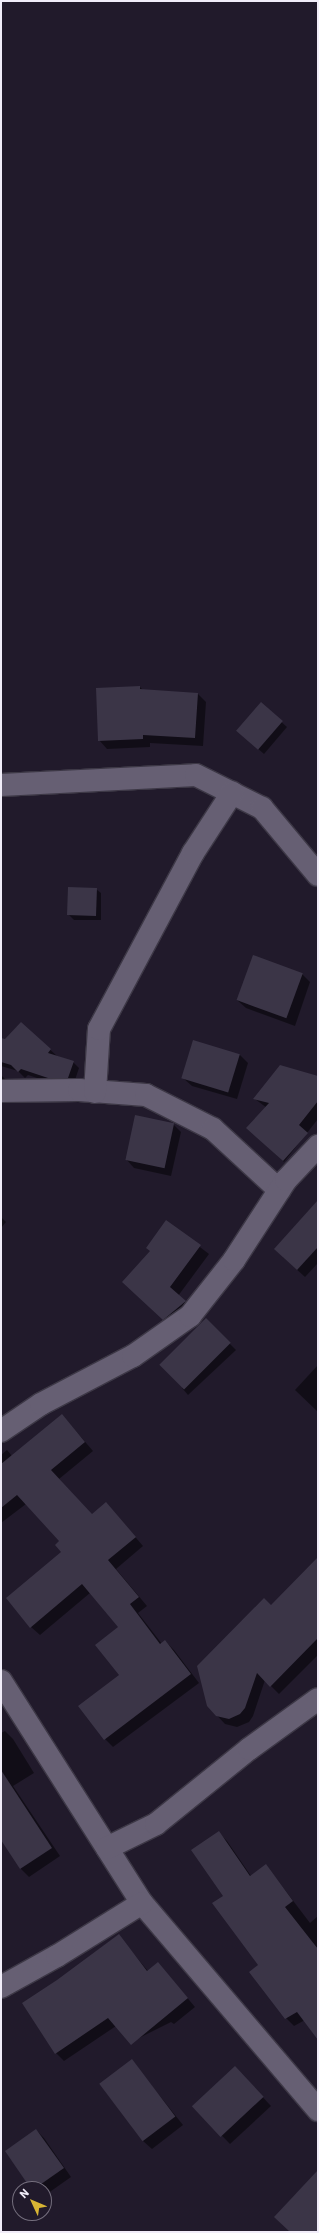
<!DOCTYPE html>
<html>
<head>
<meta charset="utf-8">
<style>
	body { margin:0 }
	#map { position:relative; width:319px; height:2233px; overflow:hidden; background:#211a2b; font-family:"IBM Plex Sans",sans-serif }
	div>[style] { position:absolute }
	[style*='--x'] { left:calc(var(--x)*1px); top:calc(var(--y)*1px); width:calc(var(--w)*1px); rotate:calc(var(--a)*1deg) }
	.shadow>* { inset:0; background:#0007 }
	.building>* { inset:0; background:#3b3547; transform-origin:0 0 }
	.roads { filter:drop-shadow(1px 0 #3d3846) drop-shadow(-1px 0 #3d3846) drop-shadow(0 1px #3d3846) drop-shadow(0 -1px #3d3846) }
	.street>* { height:22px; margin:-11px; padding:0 11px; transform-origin:11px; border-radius:11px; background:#665f73 }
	span { translate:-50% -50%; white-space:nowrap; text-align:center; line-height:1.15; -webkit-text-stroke:3px #211a2b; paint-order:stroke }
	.frame { position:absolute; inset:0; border:2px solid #f1edf9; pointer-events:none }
	.north { position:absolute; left:12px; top:2181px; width:40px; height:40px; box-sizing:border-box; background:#211a2b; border:1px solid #746e7d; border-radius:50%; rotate:314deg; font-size:11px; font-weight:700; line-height:16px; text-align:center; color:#f1edf9 }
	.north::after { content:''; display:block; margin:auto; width:14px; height:18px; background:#d7b434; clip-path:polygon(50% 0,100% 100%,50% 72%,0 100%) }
</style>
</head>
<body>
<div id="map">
	<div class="shadow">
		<i style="clip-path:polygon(140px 687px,143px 690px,198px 694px,206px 702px,203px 746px,150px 743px,150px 747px,107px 749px,99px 740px)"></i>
		<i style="clip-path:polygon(261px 704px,287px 727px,264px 754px,242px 735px)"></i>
		<i style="clip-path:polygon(69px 888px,96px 889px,101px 893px,101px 920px,74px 920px,69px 915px)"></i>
		<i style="clip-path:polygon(302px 974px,310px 982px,295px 1026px,246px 1008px,237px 1000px)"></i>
		<i style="clip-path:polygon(21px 1023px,57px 1056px,73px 1062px,79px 1068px,74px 1083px,55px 1084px,28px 1075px,25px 1078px,18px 1071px,1px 1066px,1px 1039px,5px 1040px)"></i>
		<i style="clip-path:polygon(239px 1054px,248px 1063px,237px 1099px,192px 1086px,183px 1078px)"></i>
		<i style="clip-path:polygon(1px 1075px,5px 1079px,1px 1083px)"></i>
		<i style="clip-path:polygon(318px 1077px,318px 1119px,284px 1162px,256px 1136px,267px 1108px,255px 1099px)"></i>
		<i style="clip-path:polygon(173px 1124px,181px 1132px,171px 1176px,134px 1168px,126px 1159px)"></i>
		<i style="clip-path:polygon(318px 1202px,318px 1263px,305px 1277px,283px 1257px)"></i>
		<i style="clip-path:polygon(1px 1217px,6px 1222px,1px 1228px)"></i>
		<i style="clip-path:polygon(166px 1221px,209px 1254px,178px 1296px,193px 1310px,172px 1327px,132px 1290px)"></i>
		<i style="clip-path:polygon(205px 1319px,236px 1350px,188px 1395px,182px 1388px)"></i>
		<i style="clip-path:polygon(318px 1365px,318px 1412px,295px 1390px)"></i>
		<i style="clip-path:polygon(62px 1415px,93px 1451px,59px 1479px,92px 1515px,106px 1503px,143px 1546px,116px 1569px,147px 1606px,138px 1613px,162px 1644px,165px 1641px,174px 1650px,199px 1683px,113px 1747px,105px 1739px,120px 1675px,119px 1627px,90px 1593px,40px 1635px,31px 1627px,62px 1552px,61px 1542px,26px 1504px,1px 1523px,1px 1455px,7px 1450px,12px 1456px)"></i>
		<i style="clip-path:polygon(318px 1558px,318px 1655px,279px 1694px,265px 1680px,253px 1716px,249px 1722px,237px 1727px,225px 1724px,208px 1706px,271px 1606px)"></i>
		<i style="clip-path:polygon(5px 1731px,13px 1739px,34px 1773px,13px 1786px,60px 1856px,29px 1877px,21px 1869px,1px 1838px,1px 1733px)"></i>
		<i style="clip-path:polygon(219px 1833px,227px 1841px,251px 1876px,266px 1865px,310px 1923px,318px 1916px,318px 2038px,305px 2020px,294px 2026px,286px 2018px,224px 1896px)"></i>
		<i style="clip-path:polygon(118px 1935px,148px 1971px,158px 1963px,195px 2007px,174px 2024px,171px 2022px,131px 2042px,116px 2026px,64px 2061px,56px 2053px,58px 1981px)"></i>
		<i style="clip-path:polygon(132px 2061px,183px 2125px,152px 2149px,143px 2141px)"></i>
		<i style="clip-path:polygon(243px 2076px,271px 2106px,230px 2144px,193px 2106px)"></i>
		<i style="clip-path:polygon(36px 2130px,44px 2138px,71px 2177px,44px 2196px,44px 2189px,32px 2189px)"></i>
	</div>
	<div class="building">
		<i style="clip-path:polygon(140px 686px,140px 689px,198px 693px,195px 738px,143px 735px,143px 739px,98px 741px,96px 688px)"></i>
		<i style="left:261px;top:702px;width:29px;height:38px;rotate:41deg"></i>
		<i style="left:68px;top:887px;width:29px;height:28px;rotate:2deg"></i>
		<i style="left:253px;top:955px;width:53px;height:48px;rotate:20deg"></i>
		<i style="clip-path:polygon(21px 1022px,51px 1049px,48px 1053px,74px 1061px,68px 1078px,48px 1078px,21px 1069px,18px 1072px,11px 1065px,1px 1062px,1px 1038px,5px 1039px)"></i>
		<i style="left:193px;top:1040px;width:49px;height:40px;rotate:17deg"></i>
		<i style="clip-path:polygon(280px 1065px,318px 1076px,318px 1101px,299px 1125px,308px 1133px,283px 1161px,246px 1128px,269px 1103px,253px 1099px)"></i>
		<i style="left:135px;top:1115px;width:40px;height:46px;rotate:12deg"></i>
		<i style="clip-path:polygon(318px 1200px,318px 1247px,297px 1270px,274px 1249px)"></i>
		<i style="clip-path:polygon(166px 1220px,201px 1245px,170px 1287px,186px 1301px,163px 1320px,122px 1282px,150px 1251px,146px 1248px)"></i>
		<i style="left:206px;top:1318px;width:35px;height:66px;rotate:45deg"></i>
		<i style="clip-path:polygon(62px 1414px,85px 1442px,51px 1470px,92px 1514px,106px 1502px,136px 1537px,108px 1560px,139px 1597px,130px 1604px,160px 1644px,165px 1640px,191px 1674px,104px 1740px,78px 1706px,119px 1675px,95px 1645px,118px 1627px,82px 1584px,30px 1628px,6px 1598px,61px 1552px,55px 1545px,59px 1541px,17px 1495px,1px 1508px,1px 1464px)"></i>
		<i style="clip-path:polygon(318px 1557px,318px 1638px,270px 1687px,257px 1673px,245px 1708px,240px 1714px,229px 1719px,216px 1716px,207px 1706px,197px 1666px,264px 1598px,271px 1605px)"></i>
		<i style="clip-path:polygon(1px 1770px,52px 1848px,20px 1869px,1px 1840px)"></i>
		<i style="clip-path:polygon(219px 1831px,250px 1876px,266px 1864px,293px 1901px,285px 1907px,318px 1949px,318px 2040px,297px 2012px,285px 2019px,249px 1972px,258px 1965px,212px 1903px,223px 1896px,191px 1850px)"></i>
		<i style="clip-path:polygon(119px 1934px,147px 1971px,158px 1962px,188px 1998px,131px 2045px,108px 2018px,55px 2054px,22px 2003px,57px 1980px)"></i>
		<i style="left:132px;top:2059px;width:72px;height:41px;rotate:53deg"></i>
		<i style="left:235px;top:2066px;width:42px;height:59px;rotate:47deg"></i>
		<i style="clip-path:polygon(36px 2129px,64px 2168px,34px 2189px,31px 2189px,5px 2151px)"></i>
		<i style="clip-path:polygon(318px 2170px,318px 2232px,290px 2232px,274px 2217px)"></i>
	</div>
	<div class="roads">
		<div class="street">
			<i style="--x:1;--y:785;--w:195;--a:-2.9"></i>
			<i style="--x:196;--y:775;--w:74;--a:26.6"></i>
			<i style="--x:262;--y:808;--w:87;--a:50.1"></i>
			<i style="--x:1;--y:1091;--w:78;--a:-0.7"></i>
			<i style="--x:79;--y:1090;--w:67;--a:4.3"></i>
			<i style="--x:146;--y:1095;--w:75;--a:26.9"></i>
			<i style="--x:213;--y:1129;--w:90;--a:42.7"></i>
			<i style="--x:95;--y:1092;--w:63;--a:-86.4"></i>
			<i style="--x:99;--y:1029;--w:200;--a:-61.9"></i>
			<i style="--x:193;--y:853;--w:72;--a:-57"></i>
			<i style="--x:1;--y:1431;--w:48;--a:-34"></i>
			<i style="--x:41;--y:1404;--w:104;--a:-27.6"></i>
			<i style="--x:133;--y:1356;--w:70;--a:-35.1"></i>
			<i style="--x:190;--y:1316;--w:71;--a:-51.8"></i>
			<i style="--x:234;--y:1260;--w:95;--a:-57"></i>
			<i style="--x:286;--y:1180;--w:47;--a:-46.7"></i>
			<i style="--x:1;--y:1681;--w:263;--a:57.6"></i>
			<i style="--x:142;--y:1903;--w:272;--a:49.6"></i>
			<i style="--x:107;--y:1848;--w:55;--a:-26.1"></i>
			<i style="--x:156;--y:1824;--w:119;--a:-38.9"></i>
			<i style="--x:249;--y:1749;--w:85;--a:-35.9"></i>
			<i style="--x:1;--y:1987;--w:64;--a:-29"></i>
			<i style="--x:57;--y:1956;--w:100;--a:-31.9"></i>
		</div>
	</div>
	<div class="frame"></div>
	<div class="north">N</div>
</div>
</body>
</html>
